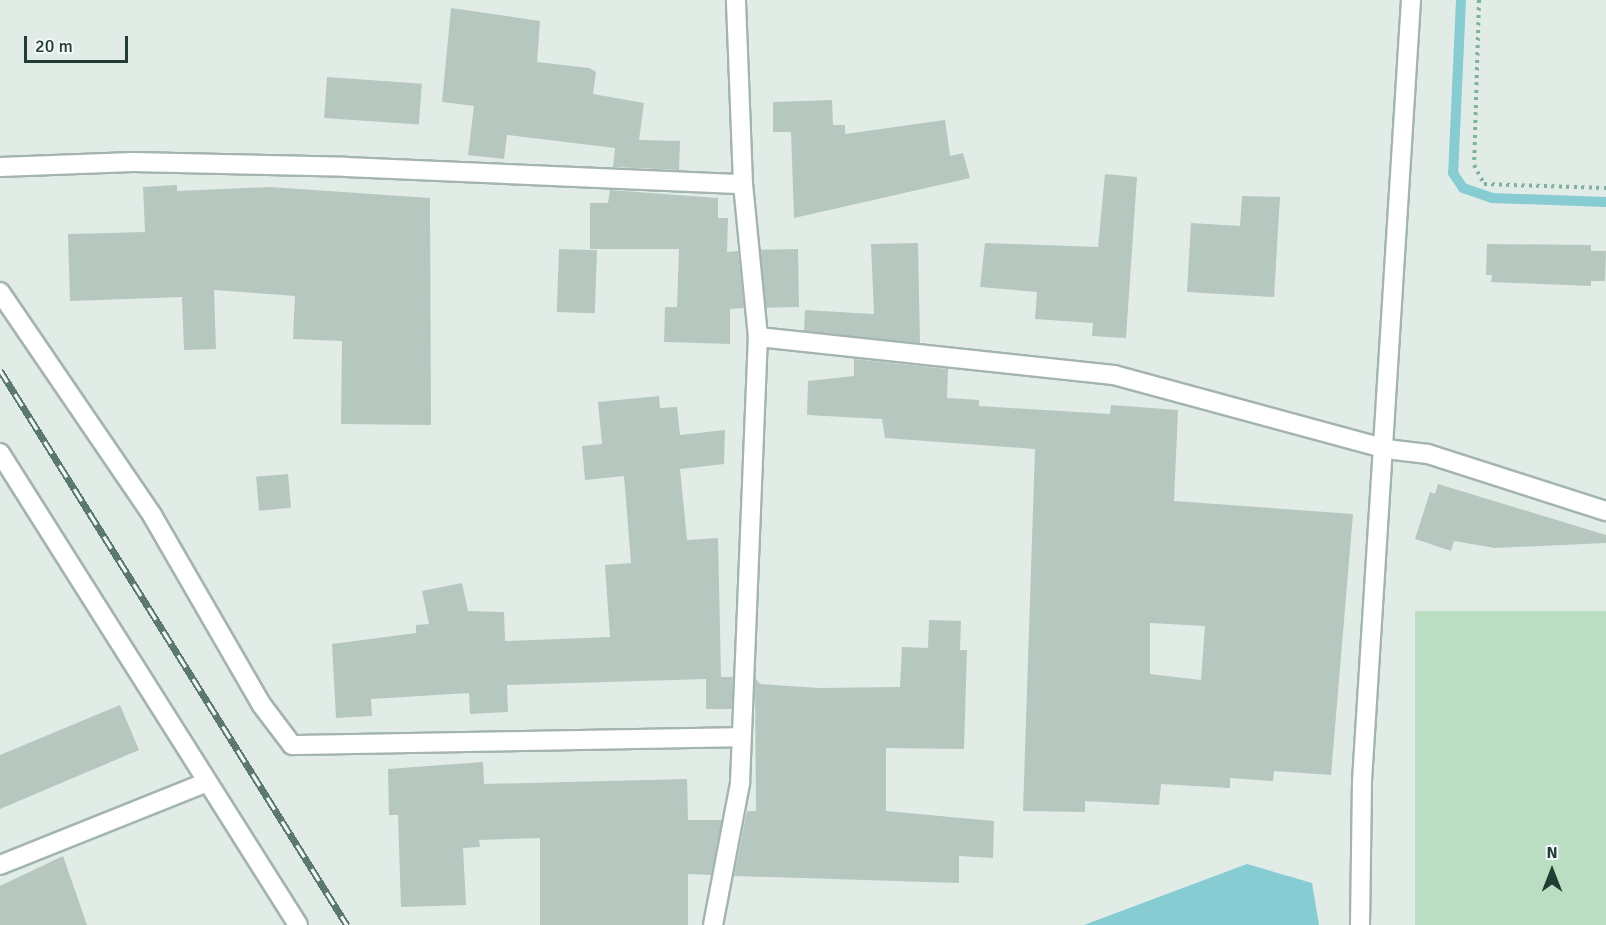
<!DOCTYPE html>
<html>
<head>
<meta charset="utf-8">
<style>
	body { margin:0 }
	#map { position:relative; width:1606px; height:925px; overflow:hidden; background:#e1ece7; font-family:Signika,sans-serif }
	div>[style] { position:absolute }
	[style*='--x'] { left:calc(var(--x)*1px); top:calc(var(--y)*1px); width:calc(var(--w)*1px); rotate:calc(var(--a)*1deg) }
	.green>* { inset:0; background:#b9dec1; transform-origin:0 0 }
	.water>* { inset:0; background:#87cbd3 }
	.stream>* { height:10px; margin:-5px; padding:0 5px; transform-origin:5px; border-radius:5px; background:#87cbd3 }
	.building>* { inset:0; background:#b6c7bf; transform-origin:0 0 }
	.path>* { height:4px; margin-top:-2px; transform-origin:0; background:repeating-linear-gradient(90deg,#80b19f 0 3px,transparent 0 7.5px) }
	.roads { filter:drop-shadow(2px 0 #a4b4ae) drop-shadow(-2px 0 #a4b4ae) drop-shadow(0 2px #a4b4ae) drop-shadow(0 -2px #a4b4ae) }
	.minor>* { height:18px; margin:-9px; padding:0 9px; transform-origin:9px; border-radius:9px; background:#fff }
	.rail>* { height:7px; margin-top:-3.5px; transform-origin:0; background:repeating-linear-gradient(90deg,#f1f8f5 0 14px,#5b796f 0 28px); box-sizing:border-box; border-block:2px solid #5b796f }
	span { translate:-50% -50%; white-space:nowrap; text-align:center; line-height:1.15; -webkit-text-stroke:6px #f1f8f5; paint-order:stroke }
	.north { position:absolute; left:1522px; top:841px; width:60px; height:60px; -webkit-text-stroke:4px #f1f8f5; paint-order:stroke; rotate:0deg; font-size:16px; font-weight:700; line-height:24px; text-align:center; color:#213d34 }
	.north::after { content:''; display:block; margin:auto; width:21px; height:27px; background:#213d34; clip-path:polygon(50% 0,100% 100%,50% 72%,0 100%) }
	.scale { position:absolute; left:24px; top:36px; width:104px; height:27px; box-sizing:border-box; border:3px solid #213d34; border-top:0; padding-left:8px; font-size:18px; line-height:21px; white-space:nowrap; color:#213d34; -webkit-text-stroke:4px #f1f8f5; paint-order:stroke }
</style>
</head>
<body>
<div id="map">
	<div class="green">
		<i style="left:1606px;top:611px;width:314px;height:191px;rotate:90deg"></i>
	</div>
	<div class="water">
		<i style="clip-path:polygon(1247px 864px,1312px 883px,1319px 925px,1084px 925px)"></i>
	</div>
	<div class="stream">
		<i style="--x:1461;--y:0;--w:173;--a:92.6"></i>
		<i style="--x:1453;--y:173;--w:18;--a:56"></i>
		<i style="--x:1463;--y:188;--w:31;--a:19"></i>
		<i style="--x:1492;--y:198;--w:114;--a:2"></i>
	</div>
	<div class="building">
		<i style="clip-path:polygon(451px 8px,540px 21px,537px 62px,589px 68px,596px 72px,593px 94px,644px 103px,639px 140px,680px 141px,679px 170px,613px 167px,615px 148px,507px 135px,504px 159px,468px 155px,474px 106px,442px 102px)"></i>
		<i style="left:327px;top:77px;width:95px;height:41px;rotate:4deg"></i>
		<i style="clip-path:polygon(832px 100px,833px 125px,845px 125px,845px 134px,945px 120px,950px 156px,963px 153px,970px 178px,794px 218px,791px 132px,773px 132px,773px 102px)"></i>
		<i style="clip-path:polygon(1105px 174px,1137px 177px,1126px 338px,1092px 336px,1093px 323px,1035px 319px,1037px 292px,980px 287px,985px 243px,1098px 247px)"></i>
		<i style="clip-path:polygon(177px 185px,177px 191px,270px 187px,430px 198px,431px 425px,341px 424px,342px 341px,293px 339px,295px 296px,214px 290px,216px 349px,184px 350px,182px 297px,70px 301px,68px 234px,145px 232px,143px 187px)"></i>
		<i style="clip-path:polygon(610px 190px,718px 198px,718px 218px,728px 218px,727px 252px,738px 251px,744px 308px,730px 309px,730px 344px,664px 342px,665px 307px,677px 307px,679px 249px,590px 249px,590px 203px,608px 203px)"></i>
		<i style="clip-path:polygon(1242px 196px,1280px 197px,1274px 297px,1187px 292px,1191px 223px,1240px 226px)"></i>
		<i style="clip-path:polygon(918px 243px,920px 343px,804px 331px,805px 310px,874px 314px,871px 244px)"></i>
		<i style="clip-path:polygon(1487px 244px,1591px 245px,1591px 251px,1606px 251px,1605px 281px,1591px 281px,1591px 286px,1491px 282px,1492px 275px,1486px 275px)"></i>
		<i style="left:559px;top:249px;width:38px;height:63px;rotate:2deg"></i>
		<i style="left:798px;top:249px;width:58px;height:37px;rotate:89deg"></i>
		<i style="clip-path:polygon(evenodd,854px 359px,948px 369px,947px 398px,979px 400px,979px 406px,1110px 414px,1111px 405px,1178px 410px,1174px 501px,1353px 514px,1331px 775px,1274px 771px,1273px 781px,1230px 778px,1230px 788px,1161px 784px,1159px 805px,1085px 801px,1085px 812px,1023px 811px,1035px 449px,885px 438px,882px 419px,807px 415px,808px 381px,854px 376px,854px 359px,1150px 623px,1205px 626px,1201px 680px,1150px 674px,1150px 623px)"></i>
		<i style="clip-path:polygon(659px 396px,660px 408px,677px 407px,680px 435px,725px 430px,724px 464px,680px 469px,687px 540px,718px 538px,721px 677px,733px 677px,732px 709px,706px 709px,706px 679px,507px 685px,508px 712px,470px 714px,469px 693px,371px 699px,372px 716px,336px 718px,332px 644px,416px 633px,416px 625px,429px 624px,422px 591px,462px 583px,468px 611px,504px 612px,505px 641px,610px 637px,605px 565px,631px 563px,624px 476px,585px 480px,582px 446px,602px 444px,598px 402px)"></i>
		<i style="left:288px;top:474px;width:34px;height:32px;rotate:85deg"></i>
		<i style="clip-path:polygon(1438px 484px,1606px 535px,1606px 543px,1495px 548px,1454px 541px,1451px 551px,1415px 539px,1430px 492px,1435px 494px)"></i>
		<i style="clip-path:polygon(929px 620px,961px 621px,960px 650px,967px 650px,964px 749px,886px 748px,886px 811px,994px 821px,993px 858px,959px 856px,959px 883px,734px 876px,747px 811px,756px 811px,755px 678px,760px 684px,819px 688px,900px 687px,902px 647px,928px 648px)"></i>
		<i style="clip-path:polygon(120px 705px,139px 750px,0 809px,0 755px)"></i>
		<i style="clip-path:polygon(483px 762px,484px 784px,687px 779px,688px 820px,722px 820px,711px 875px,688px 874px,688px 925px,540px 925px,540px 838px,479px 840px,480px 847px,463px 848px,466px 905px,401px 907px,398px 815px,389px 815px,388px 769px)"></i>
		<i style="clip-path:polygon(63px 856px,87px 925px,0 925px,0 886px)"></i>
	</div>
	<div class="path">
		<i style="--x:1479;--y:0;--w:165;--a:91.7"></i>
		<i style="--x:1474;--y:165;--w:21;--a:62"></i>
		<i style="--x:1484;--y:184;--w:122;--a:1.9"></i>
	</div>
	<div class="roads">
		<div class="minor">
			<i style="--x:0;--y:167;--w:133;--a:-2.2"></i>
			<i style="--x:133;--y:162;--w:213;--a:1.3"></i>
			<i style="--x:346;--y:167;--w:397;--a:2.5"></i>
			<i style="--x:0;--y:292;--w:270;--a:55.7"></i>
			<i style="--x:152;--y:515;--w:218;--a:60"></i>
			<i style="--x:261;--y:704;--w:51;--a:52.9"></i>
			<i style="--x:292;--y:745;--w:448;--a:-1"></i>
			<i style="--x:758;--y:337;--w:358;--a:6.1"></i>
			<i style="--x:1114;--y:375;--w:282;--a:15.2"></i>
			<i style="--x:1386;--y:449;--w:42;--a:6.8"></i>
			<i style="--x:1428;--y:454;--w:187;--a:17.8"></i>
			<i style="--x:0;--y:453;--w:558;--a:57.73"></i>
			<i style="--x:0;--y:865;--w:223;--a:-21.8"></i>
			<i style="--x:713;--y:925;--w:145;--a:-79.2"></i>
			<i style="--x:740;--y:783;--w:446;--a:-87.7"></i>
			<i style="--x:758;--y:337;--w:154;--a:-95.6"></i>
			<i style="--x:743;--y:184;--w:184;--a:-92.2"></i>
			<i style="--x:1360;--y:925;--w:144;--a:-89.2"></i>
			<i style="--x:1362;--y:781;--w:783;--a:-86.41"></i>
		</div>
	</div>
	<div class="rail">
		<i style="--x:0;--y:370;--w:655;--a:57.99"></i>
	</div>
	<div class="north">N</div>
	<div class="scale">20 m</div>
</div>
</body>
</html>
